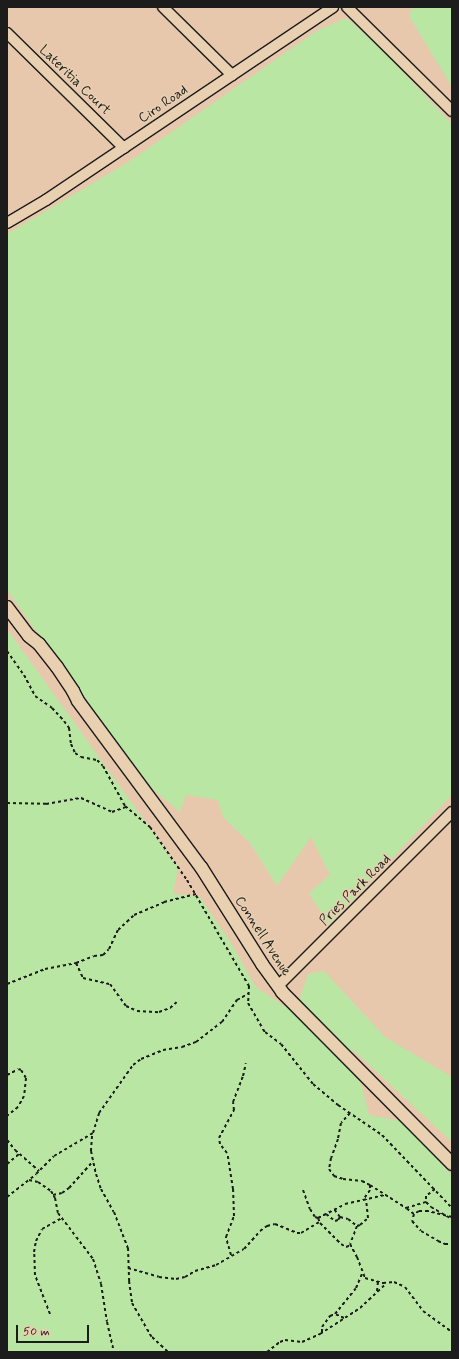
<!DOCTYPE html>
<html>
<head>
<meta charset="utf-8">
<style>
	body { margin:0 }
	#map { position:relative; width:459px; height:1359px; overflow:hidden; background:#e7c8ad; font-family:Mynerve,sans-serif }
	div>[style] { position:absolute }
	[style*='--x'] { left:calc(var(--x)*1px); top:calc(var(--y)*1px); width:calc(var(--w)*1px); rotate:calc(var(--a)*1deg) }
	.green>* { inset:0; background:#bae6a4 }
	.path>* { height:2px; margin-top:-1px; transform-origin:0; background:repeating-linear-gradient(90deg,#1c1c1c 0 3px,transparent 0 6px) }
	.roads { filter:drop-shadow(1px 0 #1c1c1c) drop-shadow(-1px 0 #1c1c1c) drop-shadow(0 1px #1c1c1c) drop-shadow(0 -1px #1c1c1c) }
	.minor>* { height:10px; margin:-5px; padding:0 5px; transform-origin:5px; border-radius:5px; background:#e8d0b0 }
	.tertiary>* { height:12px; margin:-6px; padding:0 6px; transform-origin:6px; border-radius:6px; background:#e8d0b0 }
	span { translate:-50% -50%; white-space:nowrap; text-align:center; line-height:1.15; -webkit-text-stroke:3px #e8d0b0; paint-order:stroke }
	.street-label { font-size:14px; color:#1c1c1c }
	.frame { position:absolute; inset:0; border:8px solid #1c1c1c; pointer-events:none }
	.scale { position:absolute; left:16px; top:1325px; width:73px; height:18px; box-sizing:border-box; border:2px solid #1c1c1c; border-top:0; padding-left:5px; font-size:12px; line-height:14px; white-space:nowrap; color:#1c1c1c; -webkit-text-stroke:3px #e8d0b0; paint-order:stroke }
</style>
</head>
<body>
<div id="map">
	<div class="green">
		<i style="clip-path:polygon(413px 7px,452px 7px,452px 87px,409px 16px)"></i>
		<i style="clip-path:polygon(347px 18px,383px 51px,452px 124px,452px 795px,329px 925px,309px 893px,330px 875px,311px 837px,277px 886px,250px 843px,223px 817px,218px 800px,186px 795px,180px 812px,141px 779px,7px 590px,7px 234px,127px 163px,318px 30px)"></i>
		<i style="clip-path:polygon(7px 629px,178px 867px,173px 894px,199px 896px,229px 940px,256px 987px,295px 1013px,308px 974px,324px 971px,385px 1037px,452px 1077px,452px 1142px,352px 1049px,369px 1115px,402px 1121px,452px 1175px,452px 1352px,7px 1352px)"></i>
	</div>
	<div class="path">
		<i style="--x:7;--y:651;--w:29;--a:55"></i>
		<i style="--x:24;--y:675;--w:24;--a:62"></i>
		<i style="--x:35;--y:696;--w:21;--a:35"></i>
		<i style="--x:52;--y:708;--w:18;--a:47"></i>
		<i style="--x:64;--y:721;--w:9;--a:54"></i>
		<i style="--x:69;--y:728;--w:16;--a:83"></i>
		<i style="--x:71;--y:744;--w:10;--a:66"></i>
		<i style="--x:75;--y:753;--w:7;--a:34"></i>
		<i style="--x:81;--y:757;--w:16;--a:11"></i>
		<i style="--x:97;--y:760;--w:8;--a:45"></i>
		<i style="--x:103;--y:766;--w:46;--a:61.2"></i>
		<i style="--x:125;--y:806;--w:33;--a:40"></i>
		<i style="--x:150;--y:827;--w:65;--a:55.1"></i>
		<i style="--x:187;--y:880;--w:123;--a:59.7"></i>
		<i style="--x:249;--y:986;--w:17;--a:93"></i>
		<i style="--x:248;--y:1003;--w:34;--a:60"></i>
		<i style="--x:265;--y:1032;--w:20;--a:37"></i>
		<i style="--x:281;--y:1044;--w:51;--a:51.3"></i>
		<i style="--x:313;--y:1084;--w:33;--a:40"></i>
		<i style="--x:338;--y:1105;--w:53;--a:34.3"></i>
		<i style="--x:382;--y:1135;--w:101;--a:46.2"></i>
		<i style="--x:7;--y:803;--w:39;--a:1"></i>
		<i style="--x:46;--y:804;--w:36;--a:-10"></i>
		<i style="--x:81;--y:798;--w:34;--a:24"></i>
		<i style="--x:112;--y:812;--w:15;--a:-20"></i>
		<i style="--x:76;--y:963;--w:17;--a:65"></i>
		<i style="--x:83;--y:978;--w:28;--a:13"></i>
		<i style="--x:110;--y:984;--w:27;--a:54"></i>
		<i style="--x:126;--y:1006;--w:12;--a:24"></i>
		<i style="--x:137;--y:1011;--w:22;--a:3"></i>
		<i style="--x:159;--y:1012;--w:12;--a:-20"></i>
		<i style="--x:170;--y:1008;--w:9;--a:-41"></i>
		<i style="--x:7;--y:984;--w:41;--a:-21.5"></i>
		<i style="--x:45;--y:969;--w:32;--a:-11"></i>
		<i style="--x:76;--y:963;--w:19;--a:-21"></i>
		<i style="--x:94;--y:956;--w:9;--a:-6"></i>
		<i style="--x:103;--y:955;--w:8;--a:-45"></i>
		<i style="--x:109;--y:949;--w:21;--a:-65"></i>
		<i style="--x:118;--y:930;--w:22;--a:-43"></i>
		<i style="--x:134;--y:915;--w:33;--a:-23"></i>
		<i style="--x:164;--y:902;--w:33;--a:-14"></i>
		<i style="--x:7;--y:1058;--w:11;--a:90"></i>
		<i style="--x:7;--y:1075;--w:13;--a:-27"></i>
		<i style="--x:19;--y:1069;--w:2;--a:27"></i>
		<i style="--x:21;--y:1070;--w:9;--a:58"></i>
		<i style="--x:26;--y:1078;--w:18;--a:96"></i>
		<i style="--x:24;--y:1096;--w:13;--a:119"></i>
		<i style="--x:18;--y:1107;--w:14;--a:141"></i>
		<i style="--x:350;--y:1113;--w:13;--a:132"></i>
		<i style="--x:341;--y:1123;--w:16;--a:101"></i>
		<i style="--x:338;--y:1139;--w:20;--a:110"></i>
		<i style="--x:331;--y:1158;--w:11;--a:100"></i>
		<i style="--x:329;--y:1169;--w:9;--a:54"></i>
		<i style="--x:334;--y:1176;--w:9;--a:18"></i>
		<i style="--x:343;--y:1179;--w:19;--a:6"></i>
		<i style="--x:362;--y:1181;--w:9;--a:27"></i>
		<i style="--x:370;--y:1185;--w:43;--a:32.6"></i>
		<i style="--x:92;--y:1136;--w:15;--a:94"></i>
		<i style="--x:91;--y:1151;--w:24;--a:78"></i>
		<i style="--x:96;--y:1174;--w:16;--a:72"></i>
		<i style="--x:101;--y:1189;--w:26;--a:61"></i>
		<i style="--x:114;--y:1212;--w:39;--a:69"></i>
		<i style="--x:128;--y:1248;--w:33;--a:88"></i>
		<i style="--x:129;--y:1281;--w:22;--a:82"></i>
		<i style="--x:132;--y:1303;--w:39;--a:60"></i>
		<i style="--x:152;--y:1337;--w:22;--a:43"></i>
		<i style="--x:7;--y:1140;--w:13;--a:51"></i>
		<i style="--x:15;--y:1150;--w:32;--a:41"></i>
		<i style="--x:7;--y:1164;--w:16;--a:-40"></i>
		<i style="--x:29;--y:1180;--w:9;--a:13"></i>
		<i style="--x:38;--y:1182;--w:16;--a:35"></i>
		<i style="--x:51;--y:1191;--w:8;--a:60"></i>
		<i style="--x:55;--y:1198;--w:15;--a:79"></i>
		<i style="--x:58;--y:1213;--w:58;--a:52.7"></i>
		<i style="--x:93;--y:1259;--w:26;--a:72"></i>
		<i style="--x:101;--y:1284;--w:38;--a:81"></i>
		<i style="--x:107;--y:1322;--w:31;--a:77"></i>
		<i style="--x:370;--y:1185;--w:5;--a:90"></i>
		<i style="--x:370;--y:1190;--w:12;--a:125"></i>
		<i style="--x:363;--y:1200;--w:22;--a:-13"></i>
		<i style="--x:435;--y:1189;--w:11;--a:142"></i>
		<i style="--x:426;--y:1196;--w:6;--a:90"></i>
		<i style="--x:426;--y:1202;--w:7;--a:45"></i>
		<i style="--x:431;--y:1207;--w:24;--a:30"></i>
		<i style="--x:303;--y:1190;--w:20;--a:70"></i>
		<i style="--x:310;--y:1209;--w:9;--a:58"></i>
		<i style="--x:315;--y:1217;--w:3;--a:18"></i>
		<i style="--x:318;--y:1218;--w:30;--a:-27"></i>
		<i style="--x:345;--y:1204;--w:18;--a:-13"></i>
		<i style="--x:53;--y:1195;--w:9;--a:-13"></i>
		<i style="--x:62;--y:1193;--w:9;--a:-36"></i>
		<i style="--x:69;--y:1188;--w:36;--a:-48"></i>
		<i style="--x:7;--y:1197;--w:37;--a:-38"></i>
		<i style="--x:36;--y:1174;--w:25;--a:-45"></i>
		<i style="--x:54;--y:1156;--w:45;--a:-30.5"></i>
		<i style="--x:93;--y:1133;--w:21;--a:-73"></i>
		<i style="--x:99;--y:1113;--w:59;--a:-54.7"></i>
		<i style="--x:133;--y:1065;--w:10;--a:-37"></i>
		<i style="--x:141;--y:1059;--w:24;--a:-22"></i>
		<i style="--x:163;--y:1050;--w:19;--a:-9"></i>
		<i style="--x:182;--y:1047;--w:15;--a:-20"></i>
		<i style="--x:196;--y:1042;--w:33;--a:-38"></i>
		<i style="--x:222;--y:1022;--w:27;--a:-56"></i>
		<i style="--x:237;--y:1000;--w:13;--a:-29"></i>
		<i style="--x:326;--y:1214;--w:11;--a:38"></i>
		<i style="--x:335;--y:1221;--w:3;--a:-18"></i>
		<i style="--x:338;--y:1220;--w:4;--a:-56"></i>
		<i style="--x:340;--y:1217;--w:10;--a:-127"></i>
		<i style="--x:414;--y:1214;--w:10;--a:-143"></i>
		<i style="--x:406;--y:1208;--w:21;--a:-17"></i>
		<i style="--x:340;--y:1217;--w:8;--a:14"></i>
		<i style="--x:348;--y:1219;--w:11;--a:38"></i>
		<i style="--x:357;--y:1226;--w:3;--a:-18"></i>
		<i style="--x:360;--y:1225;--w:11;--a:-41"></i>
		<i style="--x:368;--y:1218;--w:19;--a:-96"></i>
		<i style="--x:452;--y:1217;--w:25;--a:-166"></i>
		<i style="--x:428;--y:1211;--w:9;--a:180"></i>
		<i style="--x:419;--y:1211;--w:6;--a:149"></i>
		<i style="--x:414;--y:1214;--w:7;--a:106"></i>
		<i style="--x:412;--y:1221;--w:13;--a:48"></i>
		<i style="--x:421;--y:1231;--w:20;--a:30"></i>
		<i style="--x:438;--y:1241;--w:8;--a:23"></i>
		<i style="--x:445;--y:1244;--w:7;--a:0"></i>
		<i style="--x:318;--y:1218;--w:5;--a:68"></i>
		<i style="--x:320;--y:1223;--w:30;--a:45"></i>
		<i style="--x:341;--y:1244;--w:6;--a:31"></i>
		<i style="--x:346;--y:1247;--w:5;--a:-22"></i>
		<i style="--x:357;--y:1226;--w:19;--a:111"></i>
		<i style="--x:350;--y:1244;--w:15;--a:62"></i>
		<i style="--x:357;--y:1257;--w:22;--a:69"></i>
		<i style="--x:365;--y:1278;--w:19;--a:16"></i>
		<i style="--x:383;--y:1283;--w:11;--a:-5"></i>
		<i style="--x:394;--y:1282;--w:12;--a:24"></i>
		<i style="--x:405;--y:1287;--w:30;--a:53"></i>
		<i style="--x:423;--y:1311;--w:36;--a:36"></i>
		<i style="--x:231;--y:1255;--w:19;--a:-106"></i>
		<i style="--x:226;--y:1237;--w:22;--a:-69"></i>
		<i style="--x:234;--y:1216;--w:27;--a:-92"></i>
		<i style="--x:233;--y:1189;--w:36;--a:-99"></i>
		<i style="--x:227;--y:1153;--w:11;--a:-128"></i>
		<i style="--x:220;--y:1144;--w:6;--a:-99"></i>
		<i style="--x:219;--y:1138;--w:32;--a:-62"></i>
		<i style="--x:234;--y:1110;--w:8;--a:-97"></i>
		<i style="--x:233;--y:1102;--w:28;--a:-69"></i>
		<i style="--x:243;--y:1076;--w:13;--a:-77"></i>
		<i style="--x:128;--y:1268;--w:32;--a:16"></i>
		<i style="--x:159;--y:1277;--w:17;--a:7"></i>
		<i style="--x:176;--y:1279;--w:9;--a:-13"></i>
		<i style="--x:185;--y:1277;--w:12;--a:-31"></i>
		<i style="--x:195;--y:1271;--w:22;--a:-16"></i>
		<i style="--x:216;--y:1265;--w:32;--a:-30"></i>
		<i style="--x:244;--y:1249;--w:24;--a:-48"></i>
		<i style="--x:260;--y:1231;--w:9;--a:-36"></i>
		<i style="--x:267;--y:1226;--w:8;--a:-14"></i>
		<i style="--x:275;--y:1224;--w:24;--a:22"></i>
		<i style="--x:297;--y:1233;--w:4;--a:0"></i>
		<i style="--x:301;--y:1233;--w:21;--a:-31"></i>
		<i style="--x:377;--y:1291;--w:9;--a:-84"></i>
		<i style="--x:50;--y:1314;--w:42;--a:-111"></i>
		<i style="--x:35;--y:1275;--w:23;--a:-92"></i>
		<i style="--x:34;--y:1252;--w:11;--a:-80"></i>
		<i style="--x:36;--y:1241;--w:13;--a:-63"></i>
		<i style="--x:42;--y:1229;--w:23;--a:-29"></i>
		<i style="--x:344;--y:1318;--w:10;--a:-156"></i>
		<i style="--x:335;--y:1314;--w:33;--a:-51"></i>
		<i style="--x:356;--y:1288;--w:15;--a:-67"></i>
		<i style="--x:322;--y:1332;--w:5;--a:-90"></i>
		<i style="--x:322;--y:1327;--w:14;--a:-54"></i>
		<i style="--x:330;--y:1316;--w:5;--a:-22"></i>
		<i style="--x:175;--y:1352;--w:12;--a:0"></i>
		<i style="--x:267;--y:1352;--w:16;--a:-38"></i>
		<i style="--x:280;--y:1342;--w:5;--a:-22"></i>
		<i style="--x:285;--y:1340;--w:17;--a:7"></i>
		<i style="--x:302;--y:1342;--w:20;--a:-24"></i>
		<i style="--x:320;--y:1334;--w:48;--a:-33"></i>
		<i style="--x:360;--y:1308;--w:35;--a:-43"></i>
	</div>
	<div class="roads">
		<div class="minor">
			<i style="--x:163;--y:7;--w:97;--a:44.6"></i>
			<i style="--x:347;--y:7;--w:148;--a:44.7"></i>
			<i style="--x:7;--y:33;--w:164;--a:44.5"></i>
			<i style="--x:7;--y:223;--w:45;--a:-30.5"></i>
			<i style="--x:46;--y:200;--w:346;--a:-33.9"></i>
			<i style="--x:278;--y:986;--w:246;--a:-45"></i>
		</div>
		<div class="tertiary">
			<i style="--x:7;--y:607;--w:36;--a:53"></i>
			<i style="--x:29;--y:636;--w:13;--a:39"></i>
			<i style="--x:39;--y:644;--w:29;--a:52"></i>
			<i style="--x:57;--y:667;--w:29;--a:56"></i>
			<i style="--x:73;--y:691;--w:11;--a:63"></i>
			<i style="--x:78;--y:701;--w:207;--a:53.5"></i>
			<i style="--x:201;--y:867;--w:115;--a:57.8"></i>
			<i style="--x:262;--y:964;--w:34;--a:54"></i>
			<i style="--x:282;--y:992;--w:242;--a:45.3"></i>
		</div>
	</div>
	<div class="street-label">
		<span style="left:75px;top:80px;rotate:44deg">Lateritia Court</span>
		<span style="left:163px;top:104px;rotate:-34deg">Ciro Road</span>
		<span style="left:355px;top:890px;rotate:-45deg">Pries Park Road</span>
		<span style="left:263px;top:936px;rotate:57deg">Connell Avenue</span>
	</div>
	<div class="frame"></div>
	<div class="scale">50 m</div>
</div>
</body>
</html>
